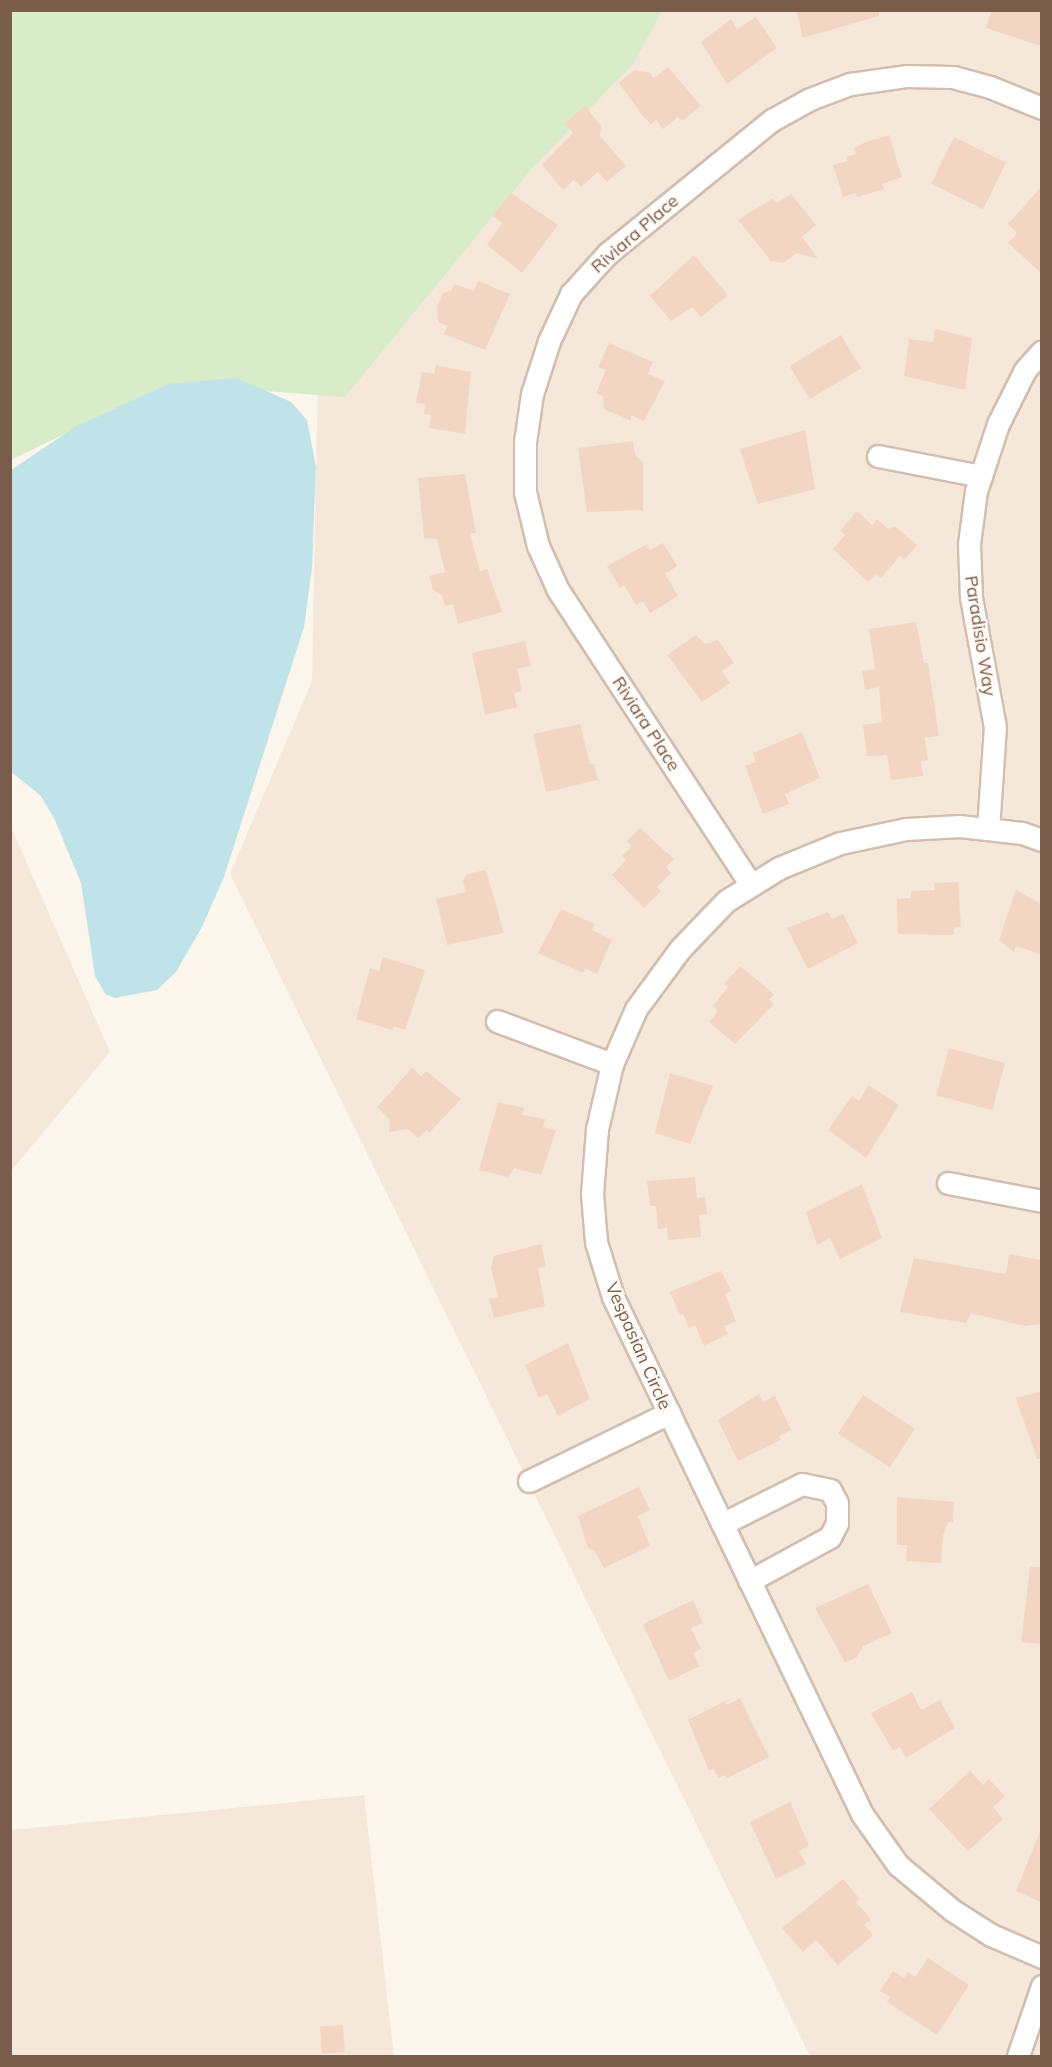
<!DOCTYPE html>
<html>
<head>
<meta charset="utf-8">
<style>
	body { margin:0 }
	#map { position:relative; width:1052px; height:2067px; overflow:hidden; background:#fdf6ec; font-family:Mulish,sans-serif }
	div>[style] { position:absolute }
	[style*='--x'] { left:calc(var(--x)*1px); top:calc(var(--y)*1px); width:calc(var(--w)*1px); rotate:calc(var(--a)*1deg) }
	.residential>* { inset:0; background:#f5e8da }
	.green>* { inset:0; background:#d8ecc9 }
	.water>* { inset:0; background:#bfe3e8 }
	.building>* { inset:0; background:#f3d5c3; transform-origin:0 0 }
	.roads { filter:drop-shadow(2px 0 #d1beb0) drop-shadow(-2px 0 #d1beb0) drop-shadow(0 2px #d1beb0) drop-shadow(0 -2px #d1beb0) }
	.minor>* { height:21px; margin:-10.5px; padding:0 10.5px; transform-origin:10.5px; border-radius:10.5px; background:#fff }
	span { translate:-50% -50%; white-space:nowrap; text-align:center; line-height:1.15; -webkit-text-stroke:4.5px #fffaf3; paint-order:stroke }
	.street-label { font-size:18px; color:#7a5c4d }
	.frame { position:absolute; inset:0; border:12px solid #7a5c4d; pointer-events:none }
</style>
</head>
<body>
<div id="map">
	<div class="residential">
		<i style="clip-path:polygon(536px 11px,1041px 11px,1041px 2056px,810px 2056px,230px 874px,312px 681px,319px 318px)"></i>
		<i style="clip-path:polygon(10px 825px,110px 1052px,11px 1171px,10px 1171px)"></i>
		<i style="clip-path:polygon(364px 1795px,394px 2056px,11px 2056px,11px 1830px)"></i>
	</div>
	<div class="green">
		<i style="clip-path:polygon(11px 11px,662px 11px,634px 63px,533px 167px,345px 397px,168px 384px,11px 460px)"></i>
	</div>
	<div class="water">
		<i style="clip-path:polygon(237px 378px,291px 402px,307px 420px,316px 467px,312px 569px,304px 627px,224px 877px,202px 927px,176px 972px,157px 990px,115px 998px,105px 994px,95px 976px,81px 883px,54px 818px,40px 795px,11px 772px,11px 470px,75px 427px,168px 384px)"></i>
	</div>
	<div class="building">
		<i style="clip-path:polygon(796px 10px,879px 10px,879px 16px,803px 38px)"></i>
		<i style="clip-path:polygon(992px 10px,1041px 10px,1041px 46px,986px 28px)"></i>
		<i style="clip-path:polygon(756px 17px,777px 48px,727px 84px,701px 42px,731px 19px,737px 29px)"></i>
		<i style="clip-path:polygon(668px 67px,701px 106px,682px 121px,678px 117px,663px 129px,656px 120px,651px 124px,642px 115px,619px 83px,634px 70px,650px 73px,654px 78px)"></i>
		<i style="clip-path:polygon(585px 106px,601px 126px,600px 136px,626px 166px,607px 182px,598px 172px,581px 187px,574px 180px,563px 190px,542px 165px,573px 133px,565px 123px)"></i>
		<i style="clip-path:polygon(889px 135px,902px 177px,882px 184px,884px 189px,857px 197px,856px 193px,843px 197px,833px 165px,847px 161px,847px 157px,856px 154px,854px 148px,866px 142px)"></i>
		<i style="left:954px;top:137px;width:58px;height:52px;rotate:26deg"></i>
		<i style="clip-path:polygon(1041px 187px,1041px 273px,1008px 243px,1017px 233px,1008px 224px)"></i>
		<i style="clip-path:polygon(511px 193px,558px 225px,522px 273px,487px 245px,502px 223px,492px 216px)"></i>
		<i style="clip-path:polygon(791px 194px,816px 225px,802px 237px,818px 259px,797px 253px,783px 263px,771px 261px,738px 220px,773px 198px,777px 203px)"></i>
		<i style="clip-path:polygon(694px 255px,728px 295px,701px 317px,692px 307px,671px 321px,650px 296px)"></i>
		<i style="clip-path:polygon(478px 281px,510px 294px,485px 350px,444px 334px,448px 326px,438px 322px,437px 307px,443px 293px,451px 291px,454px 284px,474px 291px)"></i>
		<i style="clip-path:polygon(935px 329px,972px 338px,965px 390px,904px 376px,909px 339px,933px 342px)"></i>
		<i style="left:841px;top:335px;width:39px;height:60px;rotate:59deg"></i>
		<i style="clip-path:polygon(609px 343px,653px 362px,648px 374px,665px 381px,644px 421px,631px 415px,631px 421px,604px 409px,603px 396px,596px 393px,606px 370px,598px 367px)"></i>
		<i style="clip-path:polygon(436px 365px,471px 372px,465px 434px,429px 428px,431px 415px,424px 414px,425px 404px,416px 403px,422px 372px,434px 374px)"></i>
		<i style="clip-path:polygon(805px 430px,815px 489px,758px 504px,740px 449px)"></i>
		<i style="clip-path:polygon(633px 441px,635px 455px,643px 462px,643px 510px,587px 512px,578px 448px)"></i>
		<i style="clip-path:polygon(465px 474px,476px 533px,470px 533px,480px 571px,487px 569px,502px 612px,458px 624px,453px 604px,445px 606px,442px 595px,433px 590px,429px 576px,445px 572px,437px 539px,424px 538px,418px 478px)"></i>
		<i style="clip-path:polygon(857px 511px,872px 525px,877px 519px,888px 529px,895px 526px,917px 545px,904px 560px,900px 556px,881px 578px,876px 574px,868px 582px,833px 549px,845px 535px,840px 531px)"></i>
		<i style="clip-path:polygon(663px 543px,677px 566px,665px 574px,678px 596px,650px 613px,643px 601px,636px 605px,624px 585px,620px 588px,607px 566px,647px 544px,650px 550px)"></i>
		<i style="clip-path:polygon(916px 622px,924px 663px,928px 663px,939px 736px,925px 738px,928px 760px,921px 761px,923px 776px,891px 780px,887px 755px,867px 756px,863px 725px,882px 722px,879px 687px,865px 690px,862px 671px,875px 669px,869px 629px)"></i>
		<i style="clip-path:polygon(696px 635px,705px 644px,718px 640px,734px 663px,722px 671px,730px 683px,702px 702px,667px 655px)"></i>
		<i style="clip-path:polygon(525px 641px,531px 666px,517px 669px,522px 691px,514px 693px,517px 707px,485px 715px,472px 653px)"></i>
		<i style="clip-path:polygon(580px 724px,590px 764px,594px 764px,598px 780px,546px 792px,533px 734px)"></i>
		<i style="clip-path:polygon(802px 732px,820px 778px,785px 794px,789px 804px,763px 814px,745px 766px,756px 762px,753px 753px)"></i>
		<i style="clip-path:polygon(640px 828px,674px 859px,666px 867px,671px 873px,657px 887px,661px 891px,644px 908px,612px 875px,626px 860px,622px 856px,632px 846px,627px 841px)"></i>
		<i style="clip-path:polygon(486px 870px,504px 933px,447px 945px,436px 899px,466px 892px,463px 881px,467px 874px)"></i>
		<i style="clip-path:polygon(958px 882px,961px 927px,954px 928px,954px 935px,898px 934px,897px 899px,911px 898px,911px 891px,935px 890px,934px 883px)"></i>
		<i style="clip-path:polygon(1016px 890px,1041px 904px,1041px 955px,1016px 946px,1014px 952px,999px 940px)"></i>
		<i style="clip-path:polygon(561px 909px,595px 924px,592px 930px,612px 940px,597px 974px,585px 968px,583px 973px,538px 953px)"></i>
		<i style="clip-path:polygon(828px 912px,832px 919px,843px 914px,858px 943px,808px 969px,787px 928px)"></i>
		<i style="clip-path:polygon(383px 957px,425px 970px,405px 1030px,394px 1026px,392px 1030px,356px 1019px,370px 968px,379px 971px)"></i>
		<i style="clip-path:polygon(740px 966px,774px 994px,769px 1000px,774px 1004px,735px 1044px,709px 1022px,718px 1011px,713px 1006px,728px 987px,724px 984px)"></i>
		<i style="left:949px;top:1048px;width:58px;height:49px;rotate:15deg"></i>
		<i style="clip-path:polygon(412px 1068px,421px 1076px,426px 1071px,461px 1099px,429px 1133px,427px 1130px,418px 1138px,408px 1129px,389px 1132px,390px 1120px,377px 1107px)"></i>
		<i style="clip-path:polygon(670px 1073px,713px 1086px,690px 1144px,655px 1133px)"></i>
		<i style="clip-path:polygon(869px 1085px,899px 1105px,866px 1158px,828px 1130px,852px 1096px,859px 1101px)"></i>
		<i style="clip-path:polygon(498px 1102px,524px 1108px,523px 1115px,545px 1119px,543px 1127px,556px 1130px,541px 1175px,514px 1168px,508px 1177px,479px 1170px)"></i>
		<i style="clip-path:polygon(695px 1177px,697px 1198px,705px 1197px,707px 1214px,699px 1215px,701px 1237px,668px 1240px,667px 1228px,658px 1229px,656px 1206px,650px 1206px,647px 1181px)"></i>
		<i style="clip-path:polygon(862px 1184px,882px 1238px,840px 1259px,830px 1238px,817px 1245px,806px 1212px)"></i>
		<i style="clip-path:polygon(541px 1244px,546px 1267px,538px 1268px,545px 1306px,494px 1318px,489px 1299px,498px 1297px,491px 1268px,494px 1256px)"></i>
		<i style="clip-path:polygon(1009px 1254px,1041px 1260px,1041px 1324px,1024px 1326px,971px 1313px,966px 1323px,900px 1312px,914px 1258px,1006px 1274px)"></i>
		<i style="clip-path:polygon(721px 1271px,731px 1291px,725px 1294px,736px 1321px,724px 1326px,728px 1334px,704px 1346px,695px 1325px,689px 1328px,683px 1314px,680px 1315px,670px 1292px)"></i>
		<i style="clip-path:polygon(568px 1343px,590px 1399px,558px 1416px,547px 1394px,539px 1398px,525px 1365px)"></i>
		<i style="clip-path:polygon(1041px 1391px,1041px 1459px,1037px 1459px,1016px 1398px)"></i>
		<i style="clip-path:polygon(759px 1394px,763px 1402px,775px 1396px,791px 1430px,779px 1436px,781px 1440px,738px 1461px,718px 1420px)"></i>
		<i style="left:863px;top:1395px;width:62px;height:46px;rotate:33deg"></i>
		<i style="clip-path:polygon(639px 1487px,650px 1510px,638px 1516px,650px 1546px,604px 1568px,595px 1551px,588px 1548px,578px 1516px)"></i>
		<i style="clip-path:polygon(897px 1497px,954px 1502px,953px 1522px,948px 1522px,943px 1536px,941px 1563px,906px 1561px,907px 1545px,897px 1545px)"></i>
		<i style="clip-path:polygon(1030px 1567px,1041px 1567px,1040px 1644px,1021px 1642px)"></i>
		<i style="clip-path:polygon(868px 1584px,892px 1633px,863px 1646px,857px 1657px,845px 1663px,815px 1608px)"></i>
		<i style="clip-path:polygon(693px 1600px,703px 1623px,691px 1628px,701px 1649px,693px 1653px,700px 1666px,669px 1681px,643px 1624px)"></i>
		<i style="clip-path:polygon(912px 1692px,921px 1710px,940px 1700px,955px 1728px,906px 1758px,900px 1747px,893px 1751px,871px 1713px)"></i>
		<i style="clip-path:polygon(740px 1698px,769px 1757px,727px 1778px,725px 1775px,718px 1778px,714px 1768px,709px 1771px,688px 1720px,725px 1701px,727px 1705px)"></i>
		<i style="clip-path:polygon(970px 1771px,983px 1785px,989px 1779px,1005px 1796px,993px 1807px,1003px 1819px,968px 1851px,929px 1809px)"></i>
		<i style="clip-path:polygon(790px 1802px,809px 1846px,799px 1851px,806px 1864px,776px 1879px,750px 1822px)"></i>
		<i style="clip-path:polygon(1041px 1829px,1041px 1902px,1016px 1891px)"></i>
		<i style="clip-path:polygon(843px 1879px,860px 1899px,856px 1902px,871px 1919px,864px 1925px,873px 1935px,838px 1965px,816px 1940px,803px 1952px,782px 1928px)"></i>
		<i style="clip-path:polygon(928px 1958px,969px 1985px,937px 2035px,887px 2002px,890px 1997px,880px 1991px,893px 1971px,904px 1978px,908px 1972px,915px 1977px)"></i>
		<i style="left:343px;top:2025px;width:27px;height:23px;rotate:86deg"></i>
	</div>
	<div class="roads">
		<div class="minor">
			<i style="--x:878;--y:456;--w:105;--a:11"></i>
			<i style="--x:988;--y:829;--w:102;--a:-86.1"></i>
			<i style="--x:995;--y:727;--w:132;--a:-100.5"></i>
			<i style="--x:971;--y:597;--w:53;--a:-92.2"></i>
			<i style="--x:969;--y:544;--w:53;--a:-82.5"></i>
			<i style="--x:976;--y:491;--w:71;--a:-71.8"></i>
			<i style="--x:998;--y:424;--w:60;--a:-63.4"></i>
			<i style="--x:1025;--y:370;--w:25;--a:-48"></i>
			<i style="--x:1042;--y:840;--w:21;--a:-161"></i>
			<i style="--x:1022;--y:833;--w:62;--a:-173.6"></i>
			<i style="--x:960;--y:826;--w:54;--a:176.8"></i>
			<i style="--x:906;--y:829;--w:67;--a:168"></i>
			<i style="--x:840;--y:843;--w:66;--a:157.7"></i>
			<i style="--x:779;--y:868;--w:62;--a:148.1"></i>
			<i style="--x:726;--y:901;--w:66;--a:133.8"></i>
			<i style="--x:680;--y:949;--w:74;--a:126.3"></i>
			<i style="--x:636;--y:1009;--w:60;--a:113.6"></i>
			<i style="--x:612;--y:1064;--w:67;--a:103"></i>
			<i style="--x:597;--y:1129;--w:65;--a:94.4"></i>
			<i style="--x:592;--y:1194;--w:48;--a:85.2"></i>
			<i style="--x:596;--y:1242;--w:58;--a:72.8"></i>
			<i style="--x:613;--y:1297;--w:574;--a:64.28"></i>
			<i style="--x:862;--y:1814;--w:62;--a:54.8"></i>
			<i style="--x:898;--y:1865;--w:70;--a:39.8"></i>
			<i style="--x:952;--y:1910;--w:46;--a:32.7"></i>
			<i style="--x:991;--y:1935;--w:56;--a:23.3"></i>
			<i style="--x:751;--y:885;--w:353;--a:-123.2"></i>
			<i style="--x:558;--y:590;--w:48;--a:-114.4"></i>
			<i style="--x:538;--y:546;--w:56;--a:-103.5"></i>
			<i style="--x:525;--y:492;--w:50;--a:-90"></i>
			<i style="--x:525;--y:442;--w:49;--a:-81.7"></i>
			<i style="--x:532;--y:394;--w:56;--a:-72.2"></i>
			<i style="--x:549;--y:341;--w:52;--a:-64.9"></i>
			<i style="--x:571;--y:294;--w:54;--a:-48"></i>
			<i style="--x:607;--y:254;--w:213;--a:-39.1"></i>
			<i style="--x:772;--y:120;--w:43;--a:-28.9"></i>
			<i style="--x:810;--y:99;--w:43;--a:-20.6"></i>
			<i style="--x:850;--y:84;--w:58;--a:-8"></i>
			<i style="--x:907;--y:76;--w:46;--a:1.2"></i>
			<i style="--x:953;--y:77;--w:38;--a:15"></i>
			<i style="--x:990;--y:87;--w:56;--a:22"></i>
			<i style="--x:497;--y:1021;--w:123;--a:20.5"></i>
			<i style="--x:948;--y:1183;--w:96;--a:10.8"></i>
			<i style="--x:529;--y:1481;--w:156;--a:-25.9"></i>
			<i style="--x:722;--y:1524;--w:89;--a:-26.6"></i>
			<i style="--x:802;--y:1484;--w:29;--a:12"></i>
			<i style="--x:830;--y:1490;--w:15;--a:62"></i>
			<i style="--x:837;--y:1503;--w:20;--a:90"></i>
			<i style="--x:837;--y:1523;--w:16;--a:117"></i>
			<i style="--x:830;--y:1537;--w:92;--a:151.5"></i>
			<i style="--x:1018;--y:2056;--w:74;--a:-71.1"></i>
		</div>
	</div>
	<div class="street-label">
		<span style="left:635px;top:234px;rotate:-41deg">Riviara Place</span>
		<span style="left:980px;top:636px;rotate:81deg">Paradisio Way</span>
		<span style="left:646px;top:724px;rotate:57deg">Riviara Place</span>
		<span style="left:638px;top:1346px;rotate:66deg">Vespasian Circle</span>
	</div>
	<div class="frame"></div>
</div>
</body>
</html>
